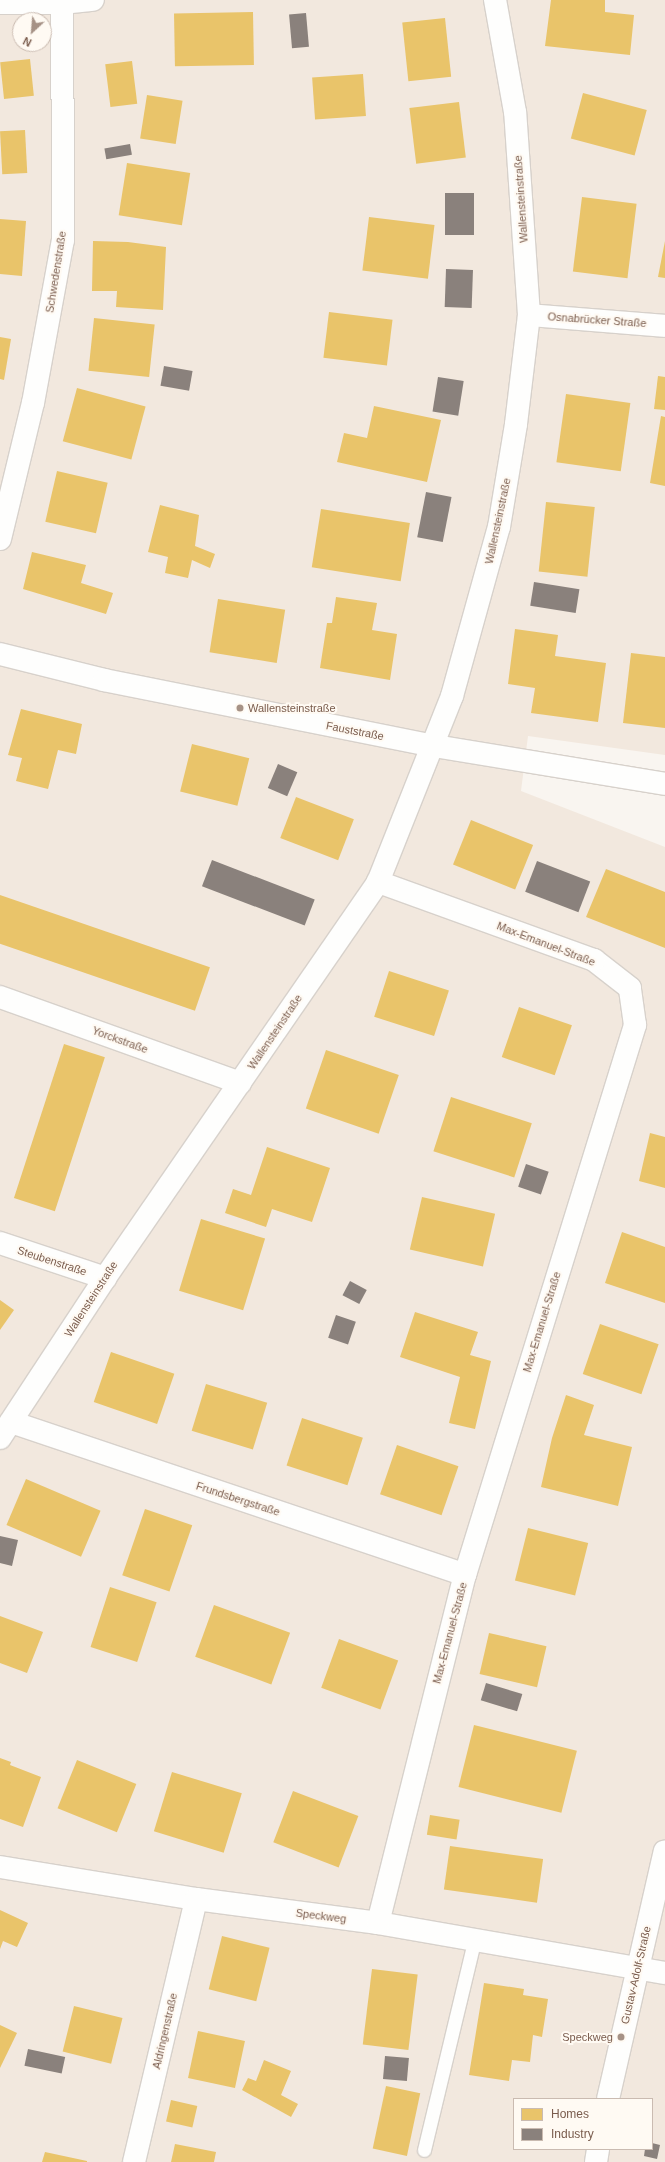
<!DOCTYPE html>
<html>
<head>
<meta charset="utf-8">
<style>
	body { margin:0 }
	#map { position:relative; width:665px; height:2162px; overflow:hidden; background:#f9f5f0; font-family:Helvetica,sans-serif }
	div>[style] { position:absolute }
	[style*='--x'] { left:calc(var(--x)*1px); top:calc(var(--y)*1px); width:calc(var(--w)*1px); rotate:calc(var(--a)*1deg) }
	.residential>* { inset:0; background:#f2e8de }
	.homes>* { inset:0; background:#e9c46a; transform-origin:0 0 }
	.industry>* { inset:0; background:#8a817c; transform-origin:0 0 }
	.roads { filter:drop-shadow(1px 0 #d7d1cb) drop-shadow(-1px 0 #d7d1cb) drop-shadow(0 1px #d7d1cb) drop-shadow(0 -1px #d7d1cb) }
	.service>* { height:13px; margin:-6.5px; padding:0 6.5px; transform-origin:6.5px; border-radius:6.5px; background:#fefefd }
	.minor>* { height:22px; margin:-11px; padding:0 11px; transform-origin:11px; border-radius:11px; background:#fefefd }
	.dots>* { width:11px; height:11px; translate:-50% -50%; box-sizing:border-box; border:2px solid #fffaf3; border-radius:50% }
	span { translate:-50% -50%; white-space:nowrap; text-align:center; line-height:1.15; -webkit-text-stroke:4px #fffaf3; paint-order:stroke }
	.street-label { font-size:11px; color:#7a5c4d }
	.poi-label { font-size:11px; color:#7a5c4d }
	.left { translate:0 -50%; text-align:left }
	.right { translate:-100% -50%; text-align:right }
	.legend { position:absolute; left:513px; top:2098px; width:140px; height:52px; box-sizing:border-box; background:#fffaf3; border:1px solid #cabbb1; margin:0; padding:5px 7px; list-style:none; font-size:12px; color:#7a5c4d }
	.legend li { display:flex; align-items:center; gap:8px; height:20px }
	.legend b { width:20px; border:1px solid #cabbb1 }
	.north { position:absolute; left:12px; top:12px; width:40px; height:40px; box-sizing:border-box; background:#fffaf3; border:1px solid #cabbb1; border-radius:50%; rotate:206deg; font-size:11px; font-weight:700; line-height:16px; text-align:center; color:#7a5c4d }
	.north::after { content:''; display:block; margin:auto; width:14px; height:18px; background:#a69286; clip-path:polygon(50% 0,100% 100%,50% 72%,0 100%) }
</style>
</head>
<body>
<div id="map">
	<div class="residential">
		<i style="clip-path:polygon(evenodd,0 0,665px 0,665px 755px,528px 736px,521px 791px,665px 847px,665px 2162px,0 2162px,0 0,20px 20px,44px 20px,44px 44px,20px 44px,20px 20px,0 0,514px 2099px,652px 2099px,652px 2149px,514px 2149px,514px 2099px)"></i>
	</div>
	<div class="homes">
		<i style="clip-path:polygon(551px 0,605px 0,605px 12px,634px 15px,630px 55px,545px 46px)"></i>
		<i style="left:253px;top:12px;width:53px;height:79px;rotate:89deg"></i>
		<i style="left:445px;top:18px;width:59px;height:43px;rotate:84deg"></i>
		<i style="left:30px;top:59px;width:37px;height:30px;rotate:84deg"></i>
		<i style="left:132px;top:61px;width:43px;height:27px;rotate:83deg"></i>
		<i style="left:363px;top:74px;width:42px;height:51px;rotate:86deg"></i>
		<i style="left:583px;top:93px;width:66px;height:47px;rotate:15deg"></i>
		<i style="left:147px;top:95px;width:36px;height:44px;rotate:9deg"></i>
		<i style="left:459px;top:102px;width:56px;height:50px;rotate:83deg"></i>
		<i style="left:25px;top:130px;width:43px;height:25px;rotate:87deg"></i>
		<i style="left:127px;top:163px;width:64px;height:53px;rotate:9deg"></i>
		<i style="left:582px;top:197px;width:55px;height:75px;rotate:7deg"></i>
		<i style="left:369px;top:217px;width:66px;height:54px;rotate:7deg"></i>
		<i style="clip-path:polygon(0 219px,26px 221px,22px 276px,0 274px)"></i>
		<i style="clip-path:polygon(93px 241px,128px 242px,166px 247px,163px 310px,116px 307px,117px 291px,92px 291px)"></i>
		<i style="clip-path:polygon(665px 241px,665px 278px,658px 277px)"></i>
		<i style="left:329px;top:312px;width:64px;height:46px;rotate:7deg"></i>
		<i style="left:94px;top:318px;width:61px;height:53px;rotate:6deg"></i>
		<i style="clip-path:polygon(0 337px,11px 339px,4px 380px,0 379px)"></i>
		<i style="clip-path:polygon(658px 376px,665px 377px,665px 410px,654px 409px)"></i>
		<i style="left:77px;top:388px;width:71px;height:55px;rotate:15deg"></i>
		<i style="left:566px;top:394px;width:65px;height:69px;rotate:8deg"></i>
		<i style="clip-path:polygon(374px 406px,441px 420px,427px 482px,337px 462px,344px 433px,367px 438px)"></i>
		<i style="clip-path:polygon(661px 416px,665px 417px,665px 486px,650px 483px)"></i>
		<i style="left:57px;top:471px;width:52px;height:52px;rotate:13deg"></i>
		<i style="left:546px;top:502px;width:49px;height:70px;rotate:6deg"></i>
		<i style="clip-path:polygon(160px 505px,199px 515px,195px 546px,215px 554px,210px 568px,192px 560px,188px 578px,165px 573px,168px 557px,148px 552px)"></i>
		<i style="left:321px;top:509px;width:90px;height:59px;rotate:9deg"></i>
		<i style="clip-path:polygon(32px 552px,86px 565px,81px 583px,113px 593px,106px 614px,23px 589px)"></i>
		<i style="clip-path:polygon(336px 597px,377px 603px,372px 630px,397px 634px,390px 680px,320px 668px,327px 623px,332px 623px)"></i>
		<i style="left:218px;top:599px;width:68px;height:54px;rotate:9deg"></i>
		<i style="clip-path:polygon(515px 629px,558px 635px,555px 656px,606px 663px,598px 722px,531px 713px,535px 688px,508px 684px)"></i>
		<i style="clip-path:polygon(631px 653px,665px 657px,665px 728px,623px 723px)"></i>
		<i style="clip-path:polygon(21px 709px,82px 724px,76px 754px,58px 750px,48px 789px,16px 781px,22px 758px,8px 755px)"></i>
		<i style="left:192px;top:744px;width:59px;height:49px;rotate:14deg"></i>
		<i style="left:296px;top:797px;width:62px;height:44px;rotate:21deg"></i>
		<i style="left:471px;top:820px;width:67px;height:48px;rotate:22deg"></i>
		<i style="clip-path:polygon(606px 869px,665px 892px,665px 948px,586px 917px)"></i>
		<i style="left:0;top:895px;width:222px;height:46px;rotate:19deg"></i>
		<i style="left:389px;top:971px;width:63px;height:48px;rotate:18deg"></i>
		<i style="left:519px;top:1007px;width:56px;height:53px;rotate:19deg"></i>
		<i style="left:64px;top:1044px;width:43px;height:162px;rotate:18deg"></i>
		<i style="left:326px;top:1050px;width:77px;height:62px;rotate:19deg"></i>
		<i style="left:451px;top:1097px;width:85px;height:57px;rotate:18deg"></i>
		<i style="clip-path:polygon(650px 1133px,665px 1137px,665px 1188px,639px 1181px)"></i>
		<i style="clip-path:polygon(267px 1147px,330px 1168px,312px 1222px,272px 1209px,266px 1227px,225px 1213px,233px 1189px,251px 1195px)"></i>
		<i style="left:422px;top:1197px;width:75px;height:54px;rotate:13deg"></i>
		<i style="left:201px;top:1219px;width:67px;height:75px;rotate:17deg"></i>
		<i style="clip-path:polygon(622px 1232px,665px 1247px,665px 1303px,605px 1283px)"></i>
		<i style="clip-path:polygon(0 1300px,14px 1310px,0 1330px)"></i>
		<i style="clip-path:polygon(415px 1312px,478px 1332px,470px 1355px,491px 1361px,475px 1429px,449px 1423px,460px 1377px,400px 1357px)"></i>
		<i style="left:600px;top:1324px;width:62px;height:53px;rotate:19deg"></i>
		<i style="left:111px;top:1352px;width:67px;height:53px;rotate:19deg"></i>
		<i style="left:206px;top:1384px;width:64px;height:49px;rotate:17deg"></i>
		<i style="clip-path:polygon(566px 1395px,594px 1405px,584px 1435px,632px 1447px,618px 1506px,541px 1487px,552px 1438px)"></i>
		<i style="left:302px;top:1418px;width:64px;height:50px;rotate:18deg"></i>
		<i style="left:397px;top:1445px;width:65px;height:52px;rotate:19deg"></i>
		<i style="left:26px;top:1479px;width:81px;height:50px;rotate:23deg"></i>
		<i style="left:145px;top:1509px;width:50px;height:70px;rotate:19deg"></i>
		<i style="left:528px;top:1528px;width:62px;height:54px;rotate:14deg"></i>
		<i style="left:110px;top:1587px;width:49px;height:63px;rotate:18deg"></i>
		<i style="left:214px;top:1605px;width:81px;height:55px;rotate:20deg"></i>
		<i style="clip-path:polygon(0 1616px,43px 1632px,27px 1673px,0 1663px)"></i>
		<i style="left:489px;top:1633px;width:59px;height:42px;rotate:13deg"></i>
		<i style="left:339px;top:1639px;width:63px;height:52px;rotate:20deg"></i>
		<i style="left:474px;top:1725px;width:106px;height:64px;rotate:14deg"></i>
		<i style="clip-path:polygon(0 1758px,11px 1762px,10px 1765px,41px 1777px,23px 1827px,0 1819px)"></i>
		<i style="left:77px;top:1760px;width:64px;height:52px;rotate:22deg"></i>
		<i style="left:172px;top:1772px;width:73px;height:62px;rotate:17deg"></i>
		<i style="left:293px;top:1791px;width:70px;height:55px;rotate:21deg"></i>
		<i style="left:430px;top:1815px;width:30px;height:20px;rotate:9deg"></i>
		<i style="left:450px;top:1846px;width:94px;height:44px;rotate:8deg"></i>
		<i style="clip-path:polygon(0 1910px,28px 1923px,17px 1947px,3px 1941px,0 1949px)"></i>
		<i style="left:222px;top:1936px;width:49px;height:55px;rotate:14deg"></i>
		<i style="left:372px;top:1969px;width:46px;height:76px;rotate:7deg"></i>
		<i style="clip-path:polygon(484px 1983px,524px 1989px,523px 1995px,548px 1999px,542px 2037px,533px 2035px,530px 2062px,512px 2060px,509px 2081px,469px 2075px)"></i>
		<i style="left:74px;top:2006px;width:50px;height:47px;rotate:14deg"></i>
		<i style="clip-path:polygon(0 2025px,17px 2033px,0 2068px)"></i>
		<i style="left:198px;top:2031px;width:48px;height:48px;rotate:12deg"></i>
		<i style="clip-path:polygon(264px 2060px,291px 2071px,281px 2095px,298px 2104px,291px 2117px,242px 2090px,248px 2078px,256px 2081px)"></i>
		<i style="left:386px;top:2086px;width:35px;height:64px;rotate:12deg"></i>
		<i style="left:171px;top:2100px;width:27px;height:22px;rotate:13deg"></i>
		<i style="clip-path:polygon(175px 2144px,216px 2152px,214px 2162px,171px 2162px)"></i>
		<i style="clip-path:polygon(45px 2152px,87px 2161px,87px 2162px,42px 2162px)"></i>
	</div>
	<div class="industry">
		<i style="left:306px;top:13px;width:34px;height:17px;rotate:85deg"></i>
		<i style="left:130px;top:144px;width:11px;height:26px;rotate:80deg"></i>
		<i style="left:445px;top:193px;width:29px;height:42px"></i>
		<i style="left:446px;top:269px;width:27px;height:38px;rotate:2deg"></i>
		<i style="left:164px;top:366px;width:29px;height:20px;rotate:10deg"></i>
		<i style="left:438px;top:377px;width:26px;height:35px;rotate:9deg"></i>
		<i style="left:426px;top:492px;width:26px;height:46px;rotate:11deg"></i>
		<i style="left:534px;top:582px;width:46px;height:24px;rotate:9deg"></i>
		<i style="left:278px;top:764px;width:21px;height:26px;rotate:23deg"></i>
		<i style="left:212px;top:860px;width:110px;height:28px;rotate:21deg"></i>
		<i style="left:537px;top:861px;width:57px;height:33px;rotate:21deg"></i>
		<i style="left:526px;top:1164px;width:24px;height:24px;rotate:19deg"></i>
		<i style="left:350px;top:1281px;width:19px;height:16px;rotate:28deg"></i>
		<i style="left:336px;top:1315px;width:21px;height:24px;rotate:19deg"></i>
		<i style="clip-path:polygon(0 1536px,18px 1540px,12px 1566px,0 1563px)"></i>
		<i style="left:486px;top:1683px;width:38px;height:18px;rotate:17deg"></i>
		<i style="left:28px;top:2049px;width:38px;height:17px;rotate:12deg"></i>
		<i style="left:385px;top:2056px;width:24px;height:23px;rotate:5deg"></i>
		<i style="clip-path:polygon(652px 2143px,660px 2145px,657px 2159px,644px 2156px,645px 2149px,652px 2149px)"></i>
	</div>
	<div class="roads">
		<div class="service">
			<i style="--x:424;--y:2150;--w:215;--a:-76.5"></i>
		</div>
		<div class="minor">
			<i style="--x:0;--y:3;--w:62;--a:0"></i>
			<i style="--x:62;--y:3;--w:31;--a:-6"></i>
			<i style="--x:529;--y:315;--w:136;--a:4.6"></i>
			<i style="--x:0;--y:539;--w:140;--a:-76.4"></i>
			<i style="--x:33;--y:403;--w:166;--a:-79.6"></i>
			<i style="--x:63;--y:240;--w:240;--a:-90.2"></i>
			<i style="--x:0;--y:654;--w:107;--a:14"></i>
			<i style="--x:104;--y:680;--w:337;--a:11.3"></i>
			<i style="--x:434;--y:746;--w:234;--a:9.3"></i>
			<i style="--x:0;--y:997;--w:255;--a:19.7"></i>
			<i style="--x:0;--y:1243;--w:111;--a:18.4"></i>
			<i style="--x:11;--y:1422;--w:479;--a:18.6"></i>
			<i style="--x:0;--y:1438;--w:191;--a:-56.7"></i>
			<i style="--x:105;--y:1278;--w:481;--a:-55.4"></i>
			<i style="--x:378;--y:882;--w:200;--a:-68.3"></i>
			<i style="--x:452;--y:696;--w:175;--a:-74.5"></i>
			<i style="--x:499;--y:527;--w:104;--a:-80.6"></i>
			<i style="--x:516;--y:424;--w:110;--a:-83.2"></i>
			<i style="--x:529;--y:315;--w:203;--a:-93.9"></i>
			<i style="--x:515;--y:112;--w:114;--a:-100.1"></i>
			<i style="--x:0;--y:1867;--w:199;--a:9.3"></i>
			<i style="--x:196;--y:1899;--w:184;--a:7.5"></i>
			<i style="--x:378;--y:1923;--w:291;--a:9.9"></i>
			<i style="--x:378;--y:1923;--w:359;--a:-76"></i>
			<i style="--x:465;--y:1575;--w:576;--a:-72.82"></i>
			<i style="--x:635;--y:1025;--w:37;--a:-98"></i>
			<i style="--x:630;--y:988;--w:46;--a:-142.1"></i>
			<i style="--x:594;--y:960;--w:230;--a:-160.1"></i>
			<i style="--x:608;--y:2099;--w:254;--a:-77.1"></i>
			<i style="--x:134;--y:2162;--w:270;--a:-76.7"></i>
			<i style="--x:596;--y:2162;--w:13;--a:-81"></i>
		</div>
	</div>
	<div class="dots">
		<i style="left:240px;top:708px;background:#a69286"></i>
		<i style="left:621px;top:2037px;background:#a69286"></i>
	</div>
	<div class="street-label">
		<span style="left:521px;top:199px;rotate:-94deg">Wallensteinstraße</span>
		<span style="left:56px;top:272px;rotate:-81deg">Schwedenstraße</span>
		<span style="left:597px;top:320px;rotate:4deg">Osnabrücker Straße</span>
		<span style="left:498px;top:521px;rotate:-78deg">Wallensteinstraße</span>
		<span style="left:355px;top:731px;rotate:11deg">Fauststraße</span>
		<span style="left:546px;top:944px;rotate:21deg">Max-Emanuel-Straße</span>
		<span style="left:275px;top:1032px;rotate:-56deg">Wallensteinstraße</span>
		<span style="left:120px;top:1040px;rotate:20deg">Yorckstraße</span>
		<span style="left:52px;top:1261px;rotate:18deg">Steubenstraße</span>
		<span style="left:91px;top:1299px;rotate:-57deg">Wallensteinstraße</span>
		<span style="left:542px;top:1322px;rotate:-73deg">Max-Emanuel-Straße</span>
		<span style="left:238px;top:1499px;rotate:18deg">Frundsbergstraße</span>
		<span style="left:450px;top:1633px;rotate:-75deg">Max-Emanuel-Straße</span>
		<span style="left:321px;top:1916px;rotate:7deg">Speckweg</span>
		<span style="left:636px;top:1975px;rotate:-77deg">Gustav-Adolf-Straße</span>
		<span style="left:165px;top:2031px;rotate:-77deg">Aldringenstraße</span>
	</div>
	<div class="poi-label">
		<span class="left" style="left:248px;top:708px">Wallensteinstraße</span>
		<span class="right" style="left:613px;top:2037px">Speckweg</span>
	</div>
	<ul class="legend">
	<li><b style="height:11px;background:#e9c46a"></b>Homes</li>
	<li><b style="height:11px;background:#8a817c"></b>Industry</li>
	</ul>
	<div class="north">N</div>
</div>
</body>
</html>
